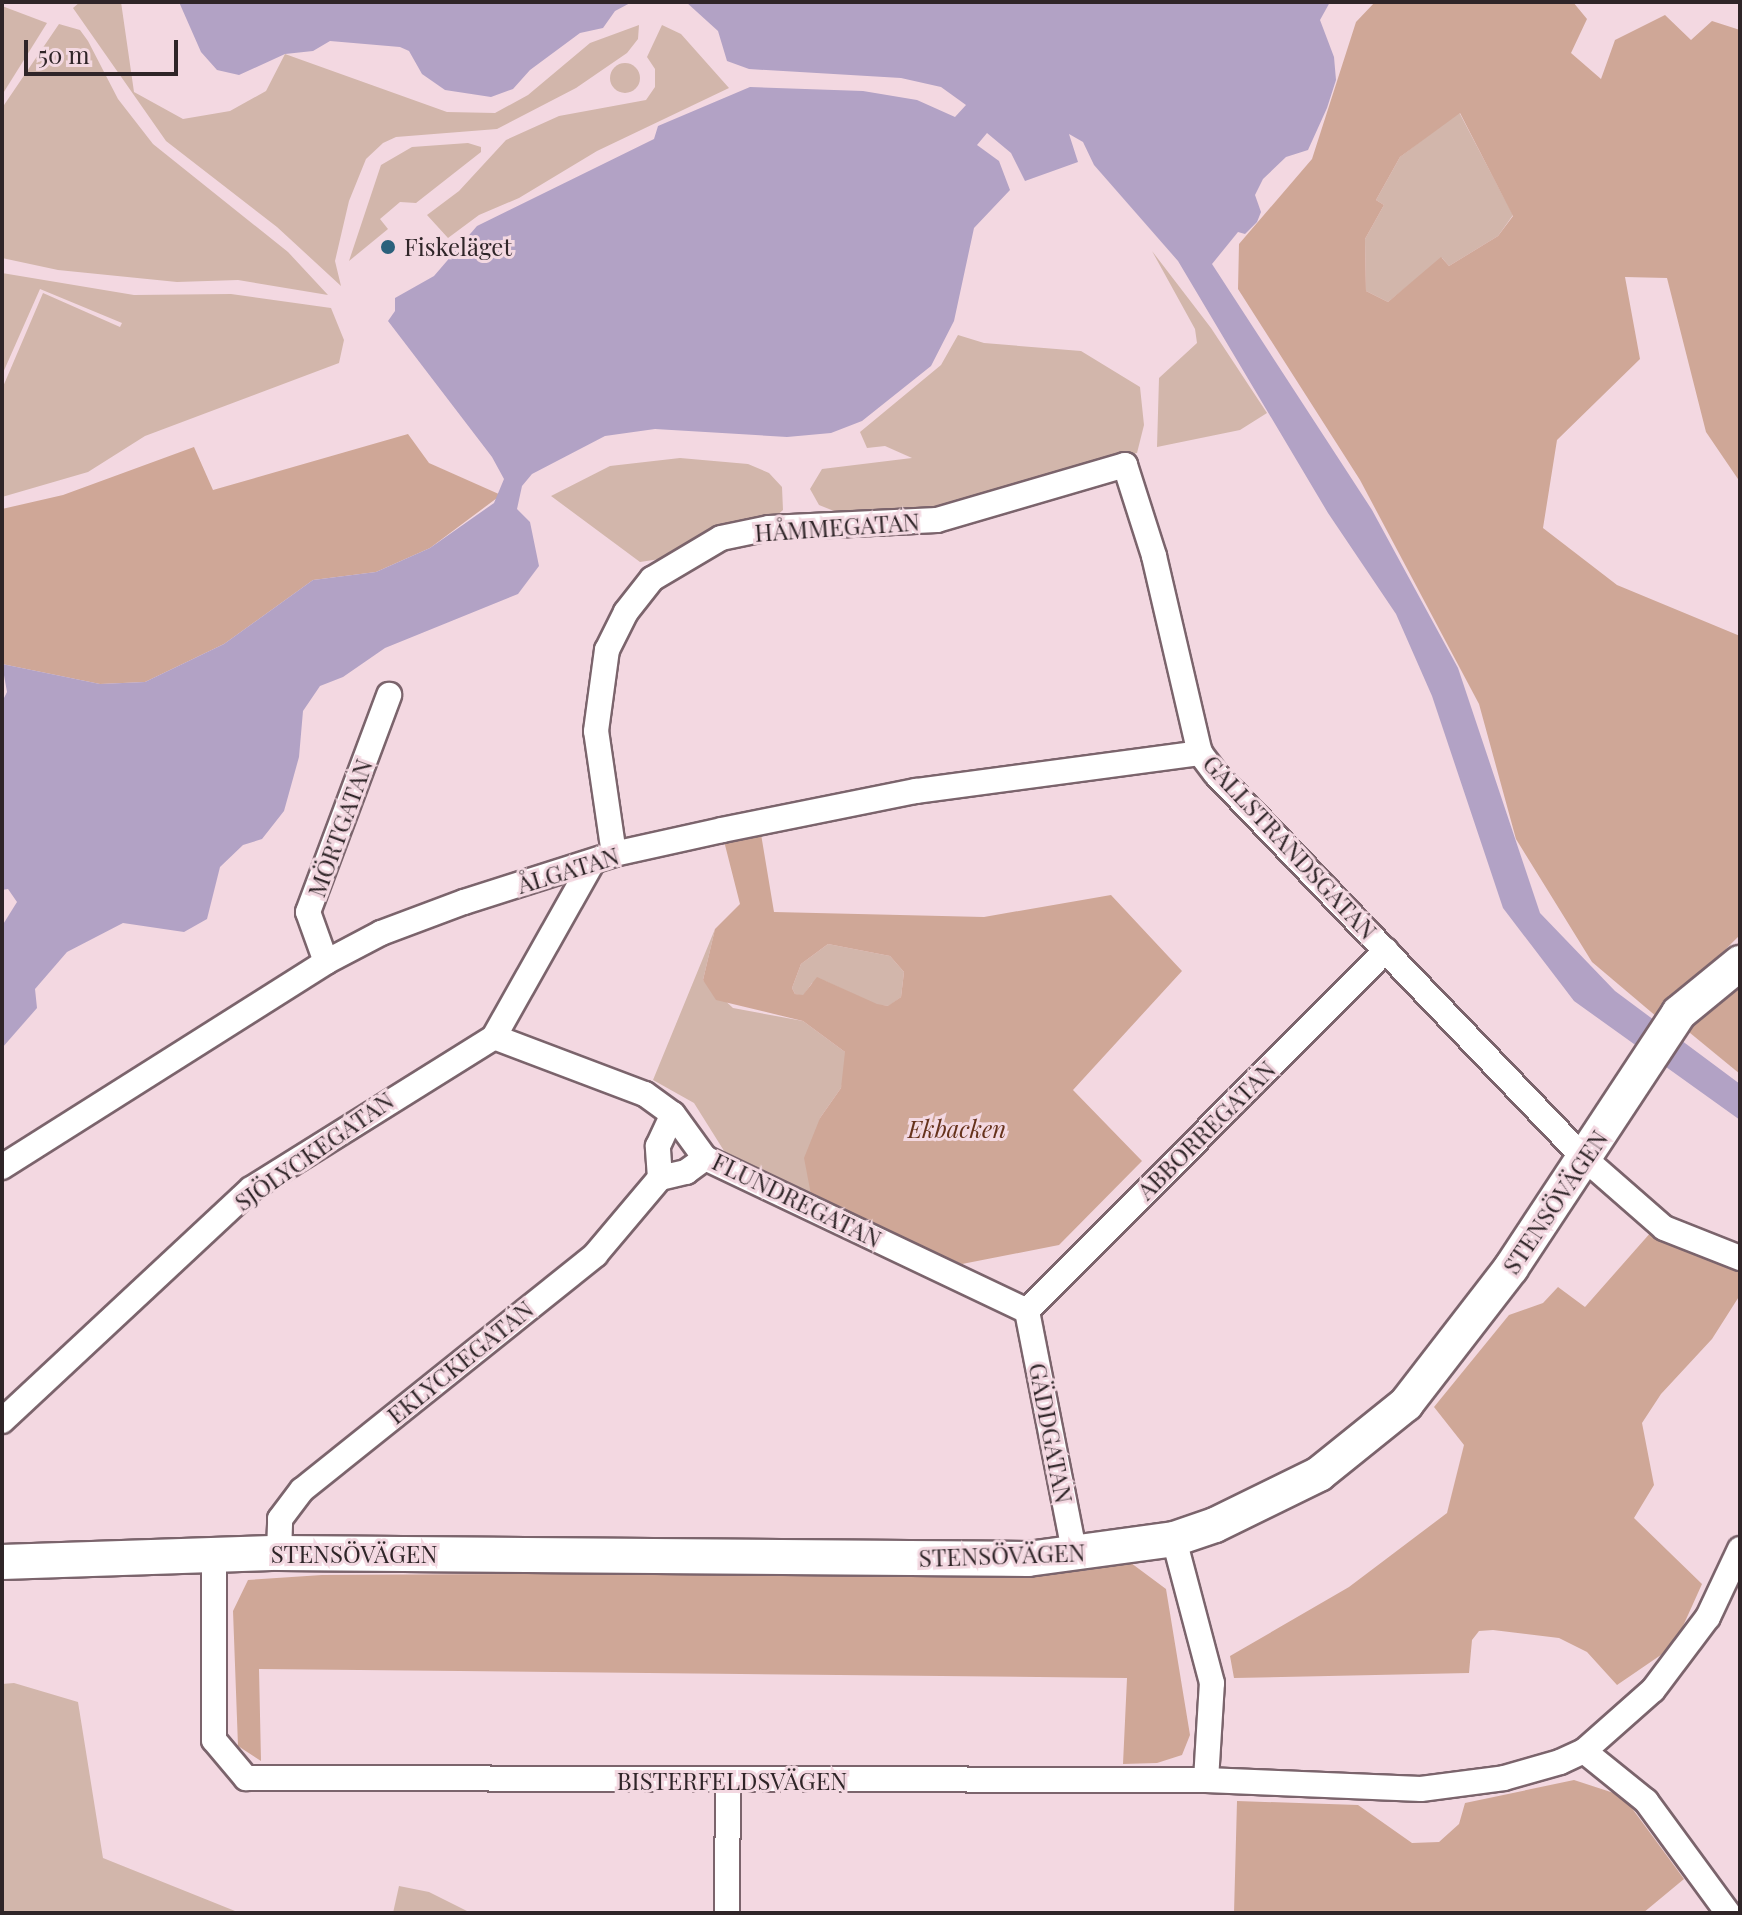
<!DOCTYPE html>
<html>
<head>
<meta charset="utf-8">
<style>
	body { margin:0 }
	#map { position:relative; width:1742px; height:1915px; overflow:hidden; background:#f3d8e1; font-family:"Playfair Display",serif }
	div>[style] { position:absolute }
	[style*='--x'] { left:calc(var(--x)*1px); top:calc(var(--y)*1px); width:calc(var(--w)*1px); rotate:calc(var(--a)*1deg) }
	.green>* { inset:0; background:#d2b6ab }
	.round { border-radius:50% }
	.forest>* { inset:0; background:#cfa797 }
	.water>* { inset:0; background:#b2a2c5 }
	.roads { filter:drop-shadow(2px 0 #7b646c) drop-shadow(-2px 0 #7b646c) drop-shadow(0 2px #7b646c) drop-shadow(0 -2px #7b646c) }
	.street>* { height:24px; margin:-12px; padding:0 12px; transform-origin:12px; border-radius:12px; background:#fff }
	.secondary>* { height:34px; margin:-17px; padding:0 17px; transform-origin:17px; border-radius:17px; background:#fff }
	.dots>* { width:22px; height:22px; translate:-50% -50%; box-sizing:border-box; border:4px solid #f3d8e1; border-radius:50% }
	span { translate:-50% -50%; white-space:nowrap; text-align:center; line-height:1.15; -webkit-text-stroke:6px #f3d8e1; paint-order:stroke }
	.poi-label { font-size:24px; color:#2f2528 }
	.left { translate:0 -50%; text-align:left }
	.street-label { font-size:24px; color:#2f2528 }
	.park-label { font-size:24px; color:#66321c; font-style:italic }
	.frame { position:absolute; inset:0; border:4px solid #2f2528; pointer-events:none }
	.scale { position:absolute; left:24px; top:40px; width:154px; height:36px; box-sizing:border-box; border:4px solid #2f2528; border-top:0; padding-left:10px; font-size:24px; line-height:28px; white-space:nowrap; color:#2f2528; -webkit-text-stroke:6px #f3d8e1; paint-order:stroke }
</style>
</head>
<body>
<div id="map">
	<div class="green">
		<i style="clip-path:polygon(80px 2px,121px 2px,134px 92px,183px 119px,230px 111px,266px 91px,285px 54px,447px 112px,495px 113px,528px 95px,590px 43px,639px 25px,638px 39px,627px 53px,576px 88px,497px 129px,396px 137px,383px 143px,366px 159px,349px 201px,335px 261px,341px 286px,277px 227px,166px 141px,73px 8px)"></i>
		<i style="clip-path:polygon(2px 6px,47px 23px,2px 95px)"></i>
		<i style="clip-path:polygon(59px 24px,80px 30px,88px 41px,118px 99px,153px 144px,288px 252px,328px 295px,238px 280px,177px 282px,58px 270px,2px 258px,2px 108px)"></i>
		<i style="clip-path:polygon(662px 25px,681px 34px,729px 88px,597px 151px,519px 198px,479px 215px,448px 238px,427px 215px,459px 191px,506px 140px,559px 116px,646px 100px,655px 87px,655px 69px,647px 57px)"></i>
		<i class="round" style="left:610px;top:63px;width:30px;height:30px"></i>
		<i style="clip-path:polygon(1459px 112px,1513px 215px,1498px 236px,1449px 266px,1442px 258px,1388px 302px,1366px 291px,1365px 239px,1384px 205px,1376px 200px,1400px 157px)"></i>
		<i style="clip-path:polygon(468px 143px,481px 147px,481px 152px,416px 203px,400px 202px,380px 219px,388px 229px,349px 261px,381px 165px,412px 147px)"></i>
		<i style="clip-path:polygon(1152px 251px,1211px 328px,1267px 413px,1240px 430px,1157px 447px,1159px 378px,1197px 343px,1195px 329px)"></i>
		<i style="clip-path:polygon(2px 273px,134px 295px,231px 294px,331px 308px,344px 340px,339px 363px,145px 436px,88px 472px,2px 497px,2px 389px,43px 293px,120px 327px,122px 323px,40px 289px,2px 375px)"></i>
		<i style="clip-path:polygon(958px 335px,984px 343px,1081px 351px,1140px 387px,1144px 425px,1137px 453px,941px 506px,839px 513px,819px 505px,810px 489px,822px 469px,912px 458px,885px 446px,867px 448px,860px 432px,941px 365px)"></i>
		<i style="clip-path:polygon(680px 458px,748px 464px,769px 473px,782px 487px,783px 510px,775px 517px,721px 527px,660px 559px,640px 562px,551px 496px,610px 466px)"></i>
		<i style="clip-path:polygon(715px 929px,703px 980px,733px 1008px,803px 1021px,845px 1052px,847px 1068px,841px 1088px,820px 1118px,812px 1200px,731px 1162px,694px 1103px,653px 1080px)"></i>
		<i style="clip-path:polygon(828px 944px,890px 956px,904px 972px,901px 997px,889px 1006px,877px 1005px,825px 981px,812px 983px,803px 996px,795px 994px,792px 988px,801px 964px)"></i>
		<i style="clip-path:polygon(14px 1683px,78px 1702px,103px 1858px,240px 1913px,2px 1913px,2px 1684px)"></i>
		<i style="clip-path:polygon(399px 1886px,429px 1892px,471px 1913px,393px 1913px)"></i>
	</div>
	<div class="forest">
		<i style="clip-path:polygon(evenodd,1375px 2px,1573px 2px,1587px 19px,1571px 53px,1601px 79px,1615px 40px,1665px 15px,1691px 40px,1712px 21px,1740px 30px,1740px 482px,1706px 432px,1667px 278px,1625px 277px,1640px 359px,1557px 440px,1543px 528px,1617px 585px,1740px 636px,1740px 935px,1657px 1017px,1592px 962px,1516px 839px,1479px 704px,1360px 480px,1238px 289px,1239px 244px,1312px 159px,1356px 22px,1375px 2px,1460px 113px,1513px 216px,1498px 236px,1449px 266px,1441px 257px,1388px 302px,1366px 291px,1365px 239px,1384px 205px,1376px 200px,1400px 157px,1460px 113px)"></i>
		<i style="clip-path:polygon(408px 434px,429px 463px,501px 495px,430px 548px,376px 572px,313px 580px,224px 644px,145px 682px,100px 684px,2px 664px,2px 509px,63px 495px,194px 447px,213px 490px)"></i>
		<i style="clip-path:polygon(evenodd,761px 834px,774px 912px,984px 917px,1111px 895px,1182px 971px,1073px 1090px,1142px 1161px,1059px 1245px,962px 1264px,812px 1200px,804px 1158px,820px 1118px,841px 1088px,845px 1052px,803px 1021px,716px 1000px,703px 980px,715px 929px,740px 904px,724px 841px,761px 834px,828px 944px,890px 956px,904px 972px,901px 997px,888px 1006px,877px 1004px,817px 977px,803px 995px,795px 994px,792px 988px,801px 964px,828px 944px)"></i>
		<i style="clip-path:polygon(1740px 985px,1740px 1074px,1684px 1028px)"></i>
		<i style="clip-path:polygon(1652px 1231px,1703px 1257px,1740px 1265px,1740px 1295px,1712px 1339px,1661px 1394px,1642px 1423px,1654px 1485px,1634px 1518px,1702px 1584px,1674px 1646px,1617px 1685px,1587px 1652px,1559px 1638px,1493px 1630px,1479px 1631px,1472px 1640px,1469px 1673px,1234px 1678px,1230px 1656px,1349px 1587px,1447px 1513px,1464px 1445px,1434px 1407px,1509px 1315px,1543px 1303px,1558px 1287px,1585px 1307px)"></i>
		<i style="clip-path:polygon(1131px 1563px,1166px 1589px,1190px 1735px,1182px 1755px,1157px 1763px,1123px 1764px,1127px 1678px,259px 1669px,261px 1761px,238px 1746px,233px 1611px,248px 1580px,322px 1575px,1082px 1571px)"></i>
		<i style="clip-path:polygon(1574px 1780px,1623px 1796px,1684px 1879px,1643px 1913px,1234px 1913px,1237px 1801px,1358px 1805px,1412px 1843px,1439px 1842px,1459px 1824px,1465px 1803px)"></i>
	</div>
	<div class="water">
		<i style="clip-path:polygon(179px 2px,632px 2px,615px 11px,603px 28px,580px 33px,530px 70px,513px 89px,491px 97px,445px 90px,422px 74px,409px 51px,400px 47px,330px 41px,313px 51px,285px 54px,239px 75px,217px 70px,201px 52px)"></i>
		<i style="clip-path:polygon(686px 2px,1330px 2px,1320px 20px,1334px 57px,1336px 80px,1327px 108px,1308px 150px,1286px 157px,1263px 179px,1255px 195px,1261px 212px,1257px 222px,1245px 234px,1238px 232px,1212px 264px,1372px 510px,1458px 668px,1540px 913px,1615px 991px,1740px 1084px,1740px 1120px,1574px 1001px,1503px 908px,1432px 696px,1396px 614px,1328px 513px,1178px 261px,1094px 165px,1083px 142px,1069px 134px,1078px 162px,1025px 181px,1011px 153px,987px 133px,977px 145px,999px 161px,1010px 190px,974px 228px,954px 321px,931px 366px,862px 421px,831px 433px,787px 437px,655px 429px,605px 436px,532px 474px,522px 486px,517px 509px,530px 522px,539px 566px,518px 594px,385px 648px,343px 677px,320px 686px,303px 711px,299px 757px,284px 811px,262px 839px,243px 845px,220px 867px,207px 919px,184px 932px,123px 923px,67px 952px,35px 989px,37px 1008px,2px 1048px,2px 926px,17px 902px,8px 889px,2px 890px,2px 702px,7px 692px,2px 664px,100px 684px,145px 682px,224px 644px,313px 580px,376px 572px,430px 548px,494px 503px,504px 479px,492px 457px,388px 321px,395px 311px,395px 298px,434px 276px,477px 226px,654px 139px,658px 126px,750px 87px,863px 91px,917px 100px,955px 117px,966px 105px,941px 87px,901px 78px,749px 69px,727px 61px,718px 31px)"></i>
	</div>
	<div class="roads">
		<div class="street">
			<i style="--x:614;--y:854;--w:124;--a:-98.3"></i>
			<i style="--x:596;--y:731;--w:82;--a:-82.3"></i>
			<i style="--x:607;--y:650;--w:42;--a:-63.4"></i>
			<i style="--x:626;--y:612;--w:42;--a:-51.8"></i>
			<i style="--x:652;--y:579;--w:80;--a:-30.7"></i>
			<i style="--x:721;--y:538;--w:49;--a:-11.8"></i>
			<i style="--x:769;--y:528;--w:168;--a:-2.7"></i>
			<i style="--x:937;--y:520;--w:196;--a:-16.3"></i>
			<i style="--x:1125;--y:465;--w:96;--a:72.3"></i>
			<i style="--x:1154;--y:556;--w:202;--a:76.9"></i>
			<i style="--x:1200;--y:753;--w:26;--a:53"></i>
			<i style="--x:1216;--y:774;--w:532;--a:46.22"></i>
			<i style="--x:1584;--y:1158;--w:106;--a:41.2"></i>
			<i style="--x:1664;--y:1228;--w:82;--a:21.5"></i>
			<i style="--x:326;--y:962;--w:53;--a:-109.8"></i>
			<i style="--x:308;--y:912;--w:232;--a:-69.5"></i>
			<i style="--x:494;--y:1037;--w:161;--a:20.7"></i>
			<i style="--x:645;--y:1094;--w:34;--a:36"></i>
			<i style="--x:673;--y:1114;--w:54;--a:54"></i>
			<i style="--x:705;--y:1158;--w:357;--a:25.4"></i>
			<i style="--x:2;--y:1167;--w:383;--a:-32.3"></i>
			<i style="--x:326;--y:962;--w:62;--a:-27.8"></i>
			<i style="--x:381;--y:933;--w:89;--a:-20.5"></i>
			<i style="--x:464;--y:902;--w:157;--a:-17.7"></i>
			<i style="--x:614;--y:854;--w:111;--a:-12.5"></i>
			<i style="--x:722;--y:830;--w:198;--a:-11.4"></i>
			<i style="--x:916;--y:791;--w:287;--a:-7.6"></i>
			<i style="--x:660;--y:1178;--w:27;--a:-13"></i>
			<i style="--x:686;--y:1172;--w:24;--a:-36"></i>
			<i style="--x:1027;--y:1311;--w:509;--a:-45.16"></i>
			<i style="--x:1027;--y:1311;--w:250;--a:78.9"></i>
			<i style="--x:2;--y:1421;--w:340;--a:-43"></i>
			<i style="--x:251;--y:1189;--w:287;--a:-32"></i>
			<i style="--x:494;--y:1037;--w:200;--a:-60.6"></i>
			<i style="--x:279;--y:1553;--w:34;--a:-88"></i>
			<i style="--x:280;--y:1519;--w:36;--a:-53"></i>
			<i style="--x:302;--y:1490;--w:376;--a:-38.7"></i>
			<i style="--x:595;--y:1255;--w:101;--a:-49.8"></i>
			<i style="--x:660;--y:1178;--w:32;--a:-94"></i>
			<i style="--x:658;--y:1146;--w:35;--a:-65"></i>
			<i style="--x:214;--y:1555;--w:185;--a:90"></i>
			<i style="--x:214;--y:1740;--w:50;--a:49.9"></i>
			<i style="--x:246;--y:1778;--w:960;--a:0.12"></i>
			<i style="--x:1206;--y:1780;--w:97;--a:-86.5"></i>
			<i style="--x:1212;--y:1683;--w:149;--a:-104.8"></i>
			<i style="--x:1584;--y:1751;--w:80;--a:38.9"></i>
			<i style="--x:1646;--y:1801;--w:139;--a:53.8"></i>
			<i style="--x:1206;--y:1780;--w:215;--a:2.4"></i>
			<i style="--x:1421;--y:1789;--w:84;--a:-7.5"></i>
			<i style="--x:1504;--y:1778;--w:58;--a:-15.9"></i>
			<i style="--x:1560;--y:1762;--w:26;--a:-25"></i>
			<i style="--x:1584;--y:1751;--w:92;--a:-41.5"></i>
			<i style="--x:1653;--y:1690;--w:91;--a:-53"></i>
			<i style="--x:1708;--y:1617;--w:75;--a:-64.8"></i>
			<i style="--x:727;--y:1913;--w:131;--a:-89.6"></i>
		</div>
		<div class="secondary">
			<i style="--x:2;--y:1562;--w:277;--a:-1.9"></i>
			<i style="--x:279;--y:1553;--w:749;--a:0.46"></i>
			<i style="--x:1028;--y:1559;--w:147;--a:-7.8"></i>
			<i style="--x:1174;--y:1539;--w:43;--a:-18.9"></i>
			<i style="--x:1215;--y:1525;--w:116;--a:-26.1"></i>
			<i style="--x:1319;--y:1474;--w:112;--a:-38.8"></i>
			<i style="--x:1406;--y:1404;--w:172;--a:-52.3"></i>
			<i style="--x:1511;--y:1268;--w:305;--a:-56.6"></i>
			<i style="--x:1679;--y:1013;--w:79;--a:-39.3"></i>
		</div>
	</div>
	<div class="dots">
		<i style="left:388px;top:247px;background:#2b617c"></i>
	</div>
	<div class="poi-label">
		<span class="left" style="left:404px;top:247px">Fiskeläget</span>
	</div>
	<div class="street-label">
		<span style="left:837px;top:527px;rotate:-4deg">HÅMMEGATAN</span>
		<span style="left:340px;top:828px;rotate:-70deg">MÖRTGATAN</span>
		<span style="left:1290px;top:847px;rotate:47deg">GALLSTRANDSGATAN</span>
		<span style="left:568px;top:870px;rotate:-17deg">ÅLGATAN</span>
		<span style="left:1206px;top:1130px;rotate:-45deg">ABBORREGATAN</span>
		<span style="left:314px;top:1151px;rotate:-35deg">SJÖLYCKEGATAN</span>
		<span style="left:797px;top:1200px;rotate:26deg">FLUNDREGATAN</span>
		<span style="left:1555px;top:1202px;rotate:-56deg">STENSÖVÄGEN</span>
		<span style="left:460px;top:1362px;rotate:-39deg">EKLYCKEGATAN</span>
		<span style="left:1051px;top:1433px;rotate:79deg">GÄDDGATAN</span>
		<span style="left:354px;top:1554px">STENSÖVÄGEN</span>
		<span style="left:1002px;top:1555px;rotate:-2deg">STENSÖVÄGEN</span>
		<span style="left:732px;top:1781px">BISTERFELDSVÄGEN</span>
	</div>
	<div class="park-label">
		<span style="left:957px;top:1129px">Ekbacken</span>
	</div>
	<div class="frame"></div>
	<div class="scale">50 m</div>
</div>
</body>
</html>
